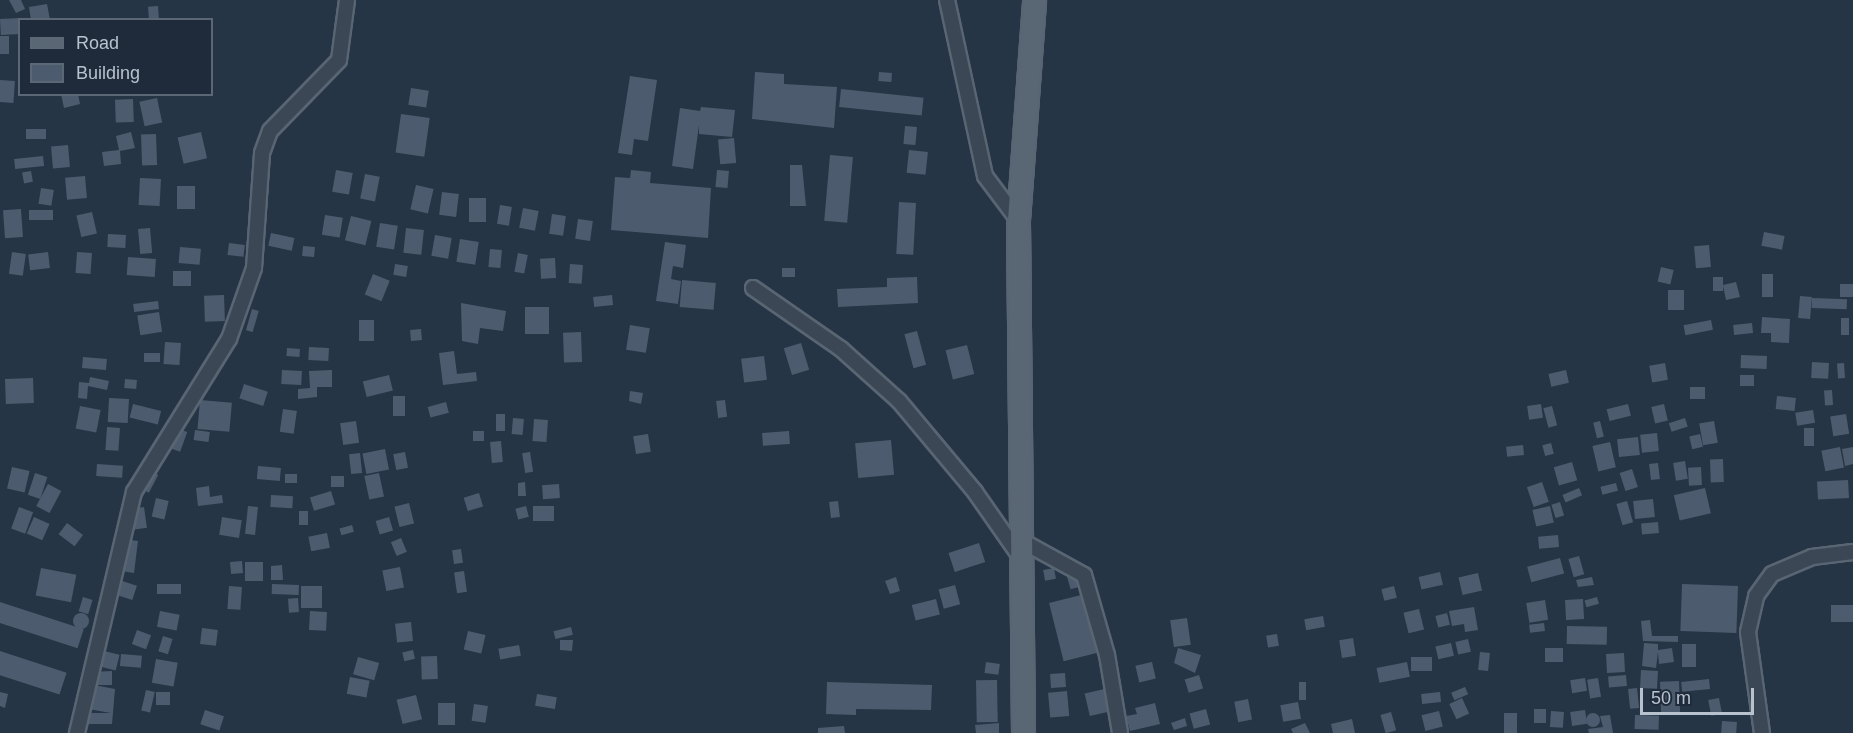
<!DOCTYPE html>
<html>
<head>
<meta charset="utf-8">
<style>
	body { margin:0 }
	#map { position:relative; width:1853px; height:733px; overflow:hidden; background:#263545; font-family:Helvetica,sans-serif }
	div>[style] { position:absolute }
	[style*='--x'] { left:calc(var(--x)*1px); top:calc(var(--y)*1px); width:calc(var(--w)*1px); rotate:calc(var(--a)*1deg) }
	.building>* { inset:0; background:#4c5c6e; transform-origin:0 0 }
	.round { border-radius:50% }
	.roads { filter:drop-shadow(2px 0 #596572) drop-shadow(-2px 0 #596572) drop-shadow(0 2px #596572) drop-shadow(0 -2px #596572) }
	.street>* { height:14px; margin:-7px; padding:0 7px; transform-origin:7px; border-radius:7px; background:#3b4754 }
	.primary>* { height:21px; margin:-10.5px; padding:0 10.5px; transform-origin:10.5px; border-radius:10.5px; background:#596674 }
	span { translate:-50% -50%; white-space:nowrap; text-align:center; line-height:1.15; -webkit-text-stroke:4.5px #1f2b3a; paint-order:stroke }
	.legend { position:absolute; left:18px; top:18px; width:195px; height:78px; box-sizing:border-box; background:#1f2b3a; border:2px solid #5c6775; margin:0; padding:8px 10px; list-style:none; font-size:18px; color:#b8c2ce }
	.legend li { display:flex; align-items:center; gap:12px; height:30px }
	.legend b { width:30px; border:2px solid #5c6775 }
	.scale { position:absolute; left:1640px; top:688px; width:114px; height:27px; box-sizing:border-box; border:3px solid #b8c2ce; border-top:0; padding-left:8px; font-size:18px; line-height:21px; white-space:nowrap; color:#b8c2ce; -webkit-text-stroke:4px #1f2b3a; paint-order:stroke }
</style>
</head>
<body>
<div id="map">
	<div class="building">
		<i style="clip-path:polygon(9px 0,21px 0,25px 9px,16px 13px)"></i>
		<i style="clip-path:polygon(47px 4px,50px 20px,31px 20px,29px 7px)"></i>
		<i style="left:158px;top:6px;width:14px;height:10px;rotate:86deg"></i>
		<i style="left:0;top:19px;width:20px;height:16px;rotate:-3deg"></i>
		<i style="left:0;top:36px;width:9px;height:18px"></i>
		<i style="clip-path:polygon(755px 72px,784px 74px,784px 84px,837px 87px,834px 128px,752px 119px)"></i>
		<i style="left:879px;top:72px;width:13px;height:9px;rotate:4deg"></i>
		<i style="clip-path:polygon(630px 76px,657px 80px,648px 141px,634px 139px,632px 155px,618px 153px)"></i>
		<i style="left:0;top:80px;width:15px;height:22px;rotate:4deg"></i>
		<i style="left:411px;top:88px;width:18px;height:17px;rotate:9deg"></i>
		<i style="left:841px;top:89px;width:83px;height:18px;rotate:6deg"></i>
		<i style="clip-path:polygon(61px 94px,78px 94px,80px 104px,64px 108px)"></i>
		<i style="left:157px;top:98px;width:25px;height:18px;rotate:78deg"></i>
		<i style="left:133px;top:99px;width:23px;height:18px;rotate:88deg"></i>
		<i style="clip-path:polygon(701px 107px,735px 110px,732px 137px,699px 134px,699px 125px,693px 169px,672px 166px,680px 108px,700px 111px)"></i>
		<i style="left:401px;top:114px;width:29px;height:39px;rotate:8deg"></i>
		<i style="left:905px;top:126px;width:12px;height:18px;rotate:5deg"></i>
		<i style="left:26px;top:129px;width:20px;height:10px"></i>
		<i style="clip-path:polygon(131px 132px,135px 148px,120px 151px,121px 164px,104px 166px,102px 152px,119px 150px,116px 136px)"></i>
		<i style="left:201px;top:132px;width:27px;height:24px;rotate:77deg"></i>
		<i style="left:156px;top:134px;width:31px;height:15px;rotate:88deg"></i>
		<i style="left:734px;top:138px;width:25px;height:16px;rotate:85deg"></i>
		<i style="left:68px;top:145px;width:22px;height:17px;rotate:85deg"></i>
		<i style="left:909px;top:150px;width:19px;height:23px;rotate:6deg"></i>
		<i style="left:830px;top:155px;width:23px;height:66px;rotate:5deg"></i>
		<i style="left:43px;top:156px;width:10px;height:29px;rotate:84deg"></i>
		<i style="clip-path:polygon(790px 165px,802px 165px,806px 206px,790px 206px)"></i>
		<i style="left:336px;top:170px;width:17px;height:22px;rotate:10deg"></i>
		<i style="clip-path:polygon(631px 170px,651px 172px,650px 183px,711px 188px,708px 238px,611px 230px,615px 177px,630px 178px)"></i>
		<i style="left:717px;top:170px;width:12px;height:17px;rotate:5deg"></i>
		<i style="left:31px;top:171px;width:11px;height:9px;rotate:80deg"></i>
		<i style="left:365px;top:174px;width:15px;height:25px;rotate:11deg"></i>
		<i style="left:85px;top:176px;width:22px;height:20px;rotate:85deg"></i>
		<i style="left:140px;top:178px;width:21px;height:27px;rotate:3deg"></i>
		<i style="left:416px;top:185px;width:18px;height:25px;rotate:13deg"></i>
		<i style="left:177px;top:186px;width:18px;height:23px"></i>
		<i style="left:41px;top:188px;width:13px;height:16px;rotate:9deg"></i>
		<i style="left:442px;top:192px;width:17px;height:23px;rotate:7deg"></i>
		<i style="left:469px;top:198px;width:17px;height:24px"></i>
		<i style="left:899px;top:202px;width:17px;height:52px;rotate:3deg"></i>
		<i style="left:500px;top:205px;width:12px;height:19px;rotate:9deg"></i>
		<i style="left:523px;top:208px;width:16px;height:20px;rotate:11deg"></i>
		<i style="left:21px;top:209px;width:28px;height:18px;rotate:86deg"></i>
		<i style="left:29px;top:210px;width:24px;height:10px"></i>
		<i style="left:92px;top:212px;width:22px;height:16px;rotate:77deg"></i>
		<i style="left:552px;top:214px;width:14px;height:20px;rotate:8deg"></i>
		<i style="left:325px;top:215px;width:18px;height:20px;rotate:9deg"></i>
		<i style="left:351px;top:216px;width:21px;height:25px;rotate:14deg"></i>
		<i style="left:578px;top:219px;width:15px;height:20px;rotate:8deg"></i>
		<i style="left:380px;top:223px;width:18px;height:24px;rotate:9deg"></i>
		<i style="left:150px;top:228px;width:25px;height:12px;rotate:85deg"></i>
		<i style="left:406px;top:228px;width:18px;height:25px;rotate:6deg"></i>
		<i style="left:1764px;top:232px;width:21px;height:14px;rotate:11deg"></i>
		<i style="left:271px;top:233px;width:24px;height:13px;rotate:12deg"></i>
		<i style="left:108px;top:234px;width:18px;height:13px;rotate:3deg"></i>
		<i style="left:435px;top:235px;width:17px;height:21px;rotate:10deg"></i>
		<i style="left:460px;top:239px;width:19px;height:23px;rotate:9deg"></i>
		<i style="clip-path:polygon(665px 242px,686px 245px,683px 268px,673px 266px,671px 279px,681px 281px,678px 304px,656px 301px)"></i>
		<i style="left:229px;top:243px;width:16px;height:12px;rotate:7deg"></i>
		<i style="left:1709px;top:245px;width:22px;height:15px;rotate:85deg"></i>
		<i style="left:303px;top:246px;width:12px;height:10px;rotate:5deg"></i>
		<i style="left:180px;top:247px;width:21px;height:16px;rotate:5deg"></i>
		<i style="left:490px;top:249px;width:12px;height:18px;rotate:5deg"></i>
		<i style="left:12px;top:252px;width:14px;height:22px;rotate:8deg"></i>
		<i style="left:48px;top:252px;width:16px;height:20px;rotate:83deg"></i>
		<i style="left:77px;top:252px;width:15px;height:21px;rotate:4deg"></i>
		<i style="left:518px;top:253px;width:10px;height:19px;rotate:11deg"></i>
		<i style="left:128px;top:257px;width:28px;height:18px;rotate:4deg"></i>
		<i style="left:555px;top:258px;width:20px;height:15px;rotate:87deg"></i>
		<i style="left:395px;top:264px;width:13px;height:11px;rotate:9deg"></i>
		<i style="left:570px;top:264px;width:13px;height:19px;rotate:4deg"></i>
		<i style="left:1661px;top:267px;width:13px;height:15px;rotate:13deg"></i>
		<i style="left:782px;top:268px;width:13px;height:9px"></i>
		<i style="left:173px;top:271px;width:18px;height:15px"></i>
		<i style="left:373px;top:274px;width:18px;height:22px;rotate:22deg"></i>
		<i style="left:1762px;top:274px;width:11px;height:23px"></i>
		<i style="clip-path:polygon(917px 277px,918px 303px,838px 307px,837px 289px,887px 287px,887px 278px)"></i>
		<i style="clip-path:polygon(1713px 277px,1723px 277px,1723px 285px,1736px 282px,1740px 297px,1726px 300px,1723px 286px,1723px 291px,1713px 291px)"></i>
		<i style="left:682px;top:280px;width:34px;height:27px;rotate:5deg"></i>
		<i style="left:1840px;top:284px;width:13px;height:13px"></i>
		<i style="left:1668px;top:290px;width:16px;height:20px"></i>
		<i style="left:224px;top:295px;width:26px;height:20px;rotate:88deg"></i>
		<i style="left:612px;top:295px;width:10px;height:19px;rotate:84deg"></i>
		<i style="left:1800px;top:296px;width:12px;height:22px;rotate:5deg"></i>
		<i style="left:1812px;top:298px;width:35px;height:10px;rotate:2deg"></i>
		<i style="left:158px;top:301px;width:8px;height:25px;rotate:83deg"></i>
		<i style="clip-path:polygon(461px 303px,506px 311px,503px 331px,480px 328px,478px 344px,462px 341px)"></i>
		<i style="left:525px;top:307px;width:24px;height:27px"></i>
		<i style="left:252px;top:309px;width:7px;height:22px;rotate:16deg"></i>
		<i style="left:159px;top:312px;width:20px;height:22px;rotate:81deg"></i>
		<i style="clip-path:polygon(1762px 317px,1790px 319px,1789px 343px,1771px 342px,1771px 333px,1761px 333px)"></i>
		<i style="left:1841px;top:318px;width:8px;height:17px"></i>
		<i style="left:359px;top:320px;width:15px;height:21px"></i>
		<i style="left:1711px;top:320px;width:10px;height:28px;rotate:79deg"></i>
		<i style="left:1752px;top:323px;width:10px;height:19px;rotate:84deg"></i>
		<i style="left:630px;top:325px;width:20px;height:25px;rotate:9deg"></i>
		<i style="left:421px;top:329px;width:11px;height:11px;rotate:85deg"></i>
		<i style="left:917px;top:331px;width:35px;height:13px;rotate:75deg"></i>
		<i style="left:581px;top:332px;width:30px;height:18px;rotate:88deg"></i>
		<i style="left:165px;top:342px;width:16px;height:22px;rotate:4deg"></i>
		<i style="left:801px;top:343px;width:28px;height:18px;rotate:73deg"></i>
		<i style="left:967px;top:345px;width:30px;height:22px;rotate:76deg"></i>
		<i style="left:309px;top:347px;width:20px;height:13px;rotate:3deg"></i>
		<i style="left:287px;top:348px;width:13px;height:8px;rotate:4deg"></i>
		<i style="clip-path:polygon(454px 351px,457px 374px,476px 372px,477px 381px,443px 385px,439px 353px)"></i>
		<i style="left:160px;top:353px;width:9px;height:16px;rotate:90deg"></i>
		<i style="left:1741px;top:355px;width:26px;height:13px;rotate:2deg"></i>
		<i style="left:764px;top:356px;width:24px;height:23px;rotate:83deg"></i>
		<i style="left:83px;top:357px;width:24px;height:11px;rotate:5deg"></i>
		<i style="left:1812px;top:362px;width:17px;height:16px;rotate:3deg"></i>
		<i style="left:1665px;top:363px;width:17px;height:16px;rotate:80deg"></i>
		<i style="left:1844px;top:363px;width:15px;height:7px;rotate:86deg"></i>
		<i style="left:282px;top:370px;width:20px;height:14px;rotate:3deg"></i>
		<i style="clip-path:polygon(332px 370px,332px 387px,317px 387px,317px 397px,298px 399px,298px 389px,310px 388px,309px 371px)"></i>
		<i style="left:1566px;top:370px;width:13px;height:18px;rotate:77deg"></i>
		<i style="left:389px;top:375px;width:16px;height:27px;rotate:76deg"></i>
		<i style="left:1740px;top:375px;width:14px;height:11px"></i>
		<i style="clip-path:polygon(90px 377px,109px 381px,107px 390px,88px 386px,87px 399px,78px 398px,79px 382px,89px 383px)"></i>
		<i style="left:33px;top:378px;width:25px;height:28px;rotate:88deg"></i>
		<i style="left:125px;top:379px;width:12px;height:9px;rotate:5deg"></i>
		<i style="left:244px;top:384px;width:25px;height:15px;rotate:18deg"></i>
		<i style="left:1690px;top:387px;width:15px;height:12px"></i>
		<i style="left:1832px;top:390px;width:15px;height:8px;rotate:86deg"></i>
		<i style="clip-path:polygon(630px 391px,643px 393px,641px 404px,629px 401px)"></i>
		<i style="left:393px;top:396px;width:12px;height:20px"></i>
		<i style="left:1777px;top:396px;width:19px;height:13px;rotate:6deg"></i>
		<i style="left:109px;top:398px;width:20px;height:24px;rotate:3deg"></i>
		<i style="left:200px;top:400px;width:32px;height:29px;rotate:5deg"></i>
		<i style="left:725px;top:400px;width:17px;height:9px;rotate:83deg"></i>
		<i style="left:446px;top:402px;width:11px;height:19px;rotate:75deg"></i>
		<i style="left:133px;top:404px;width:29px;height:14px;rotate:14deg"></i>
		<i style="left:1541px;top:404px;width:14px;height:14px;rotate:82deg"></i>
		<i style="left:1628px;top:404px;width:12px;height:22px;rotate:76deg"></i>
		<i style="left:1664px;top:404px;width:17px;height:13px;rotate:77deg"></i>
		<i style="left:80px;top:406px;width:21px;height:23px;rotate:11deg"></i>
		<i style="left:1552px;top:406px;width:20px;height:9px;rotate:75deg"></i>
		<i style="left:283px;top:409px;width:14px;height:23px;rotate:8deg"></i>
		<i style="left:1813px;top:410px;width:13px;height:18px;rotate:81deg"></i>
		<i style="left:496px;top:414px;width:9px;height:17px"></i>
		<i style="left:1846px;top:414px;width:20px;height:16px;rotate:81deg"></i>
		<i style="left:513px;top:418px;width:11px;height:16px;rotate:5deg"></i>
		<i style="left:1685px;top:418px;width:9px;height:17px;rotate:72deg"></i>
		<i style="left:534px;top:419px;width:14px;height:22px;rotate:4deg"></i>
		<i style="left:356px;top:421px;width:22px;height:16px;rotate:82deg"></i>
		<i style="left:1600px;top:421px;width:16px;height:7px;rotate:76deg"></i>
		<i style="left:1714px;top:421px;width:22px;height:15px;rotate:80deg"></i>
		<i style="left:107px;top:427px;width:13px;height:23px;rotate:4deg"></i>
		<i style="left:176px;top:428px;width:12px;height:21px;rotate:20deg"></i>
		<i style="left:1804px;top:428px;width:10px;height:18px"></i>
		<i style="left:195px;top:430px;width:15px;height:10px;rotate:8deg"></i>
		<i style="left:473px;top:431px;width:11px;height:10px"></i>
		<i style="left:789px;top:431px;width:13px;height:27px;rotate:86deg"></i>
		<i style="left:1657px;top:433px;width:18px;height:17px;rotate:84deg"></i>
		<i style="left:648px;top:434px;width:18px;height:15px;rotate:81deg"></i>
		<i style="left:1700px;top:434px;width:13px;height:11px;rotate:77deg"></i>
		<i style="left:1638px;top:437px;width:18px;height:21px;rotate:84deg"></i>
		<i style="left:891px;top:440px;width:35px;height:36px;rotate:85deg"></i>
		<i style="left:501px;top:441px;width:21px;height:11px;rotate:85deg"></i>
		<i style="left:1610px;top:442px;width:26px;height:18px;rotate:77deg"></i>
		<i style="left:1551px;top:443px;width:11px;height:9px;rotate:75deg"></i>
		<i style="left:1523px;top:445px;width:10px;height:17px;rotate:84deg"></i>
		<i style="left:1840px;top:447px;width:21px;height:19px;rotate:79deg"></i>
		<i style="clip-path:polygon(1853px 447px,1853px 464px,1845px 466px,1842px 449px)"></i>
		<i style="left:385px;top:449px;width:21px;height:23px;rotate:79deg"></i>
		<i style="left:405px;top:452px;width:16px;height:12px;rotate:79deg"></i>
		<i style="left:530px;top:452px;width:20px;height:8px;rotate:81deg"></i>
		<i style="left:360px;top:453px;width:20px;height:11px;rotate:84deg"></i>
		<i style="left:1723px;top:459px;width:23px;height:13px;rotate:88deg"></i>
		<i style="left:1685px;top:461px;width:18px;height:12px;rotate:81deg"></i>
		<i style="left:1572px;top:462px;width:19px;height:19px;rotate:74deg"></i>
		<i style="left:1658px;top:463px;width:16px;height:9px;rotate:83deg"></i>
		<i style="left:97px;top:464px;width:26px;height:12px;rotate:4deg"></i>
		<i style="left:258px;top:466px;width:23px;height:13px;rotate:5deg"></i>
		<i style="left:12px;top:467px;width:18px;height:22px;rotate:13deg"></i>
		<i style="left:1701px;top:467px;width:18px;height:13px;rotate:87deg"></i>
		<i style="left:145px;top:468px;width:15px;height:20px;rotate:28deg"></i>
		<i style="left:1632px;top:469px;width:19px;height:13px;rotate:72deg"></i>
		<i style="left:35px;top:473px;width:13px;height:23px;rotate:18deg"></i>
		<i style="left:379px;top:473px;width:24px;height:15px;rotate:78deg"></i>
		<i style="left:285px;top:474px;width:12px;height:9px"></i>
		<i style="left:331px;top:476px;width:13px;height:11px"></i>
		<i style="left:1848px;top:480px;width:18px;height:31px;rotate:87deg"></i>
		<i style="clip-path:polygon(525px 482px,526px 496px,518px 496px,518px 483px)"></i>
		<i style="left:1542px;top:482px;width:21px;height:16px;rotate:71deg"></i>
		<i style="left:1616px;top:483px;width:8px;height:16px;rotate:76deg"></i>
		<i style="left:48px;top:484px;width:15px;height:25px;rotate:28deg"></i>
		<i style="left:559px;top:484px;width:14px;height:17px;rotate:86deg"></i>
		<i style="clip-path:polygon(209px 486px,210px 497px,222px 495px,223px 503px,198px 506px,196px 488px)"></i>
		<i style="left:1579px;top:488px;width:8px;height:18px;rotate:67deg"></i>
		<i style="left:1705px;top:488px;width:26px;height:32px;rotate:77deg"></i>
		<i style="left:331px;top:491px;width:14px;height:22px;rotate:73deg"></i>
		<i style="left:479px;top:493px;width:14px;height:16px;rotate:73deg"></i>
		<i style="left:271px;top:495px;width:22px;height:12px;rotate:3deg"></i>
		<i style="left:156px;top:498px;width:13px;height:19px;rotate:13deg"></i>
		<i style="left:1653px;top:499px;width:18px;height:20px;rotate:84deg"></i>
		<i style="left:838px;top:501px;width:16px;height:9px;rotate:83deg"></i>
		<i style="left:1627px;top:501px;width:22px;height:11px;rotate:74deg"></i>
		<i style="left:1560px;top:502px;width:14px;height:9px;rotate:73deg"></i>
		<i style="left:409px;top:503px;width:21px;height:15px;rotate:76deg"></i>
		<i style="left:248px;top:506px;width:10px;height:28px;rotate:6deg"></i>
		<i style="left:526px;top:506px;width:11px;height:11px;rotate:75deg"></i>
		<i style="left:554px;top:506px;width:15px;height:21px;rotate:90deg"></i>
		<i style="left:1550px;top:506px;width:17px;height:18px;rotate:77deg"></i>
		<i style="left:19px;top:507px;width:15px;height:23px;rotate:20deg"></i>
		<i style="left:144px;top:507px;width:21px;height:18px;rotate:82deg"></i>
		<i style="left:299px;top:511px;width:9px;height:14px"></i>
		<i style="left:34px;top:517px;width:17px;height:18px;rotate:24deg"></i>
		<i style="left:222px;top:517px;width:20px;height:18px;rotate:9deg"></i>
		<i style="left:389px;top:517px;width:14px;height:14px;rotate:73deg"></i>
		<i style="left:1658px;top:522px;width:11px;height:17px;rotate:85deg"></i>
		<i style="left:67px;top:523px;width:20px;height:14px;rotate:37deg"></i>
		<i style="left:352px;top:525px;width:7px;height:13px;rotate:74deg"></i>
		<i style="left:327px;top:533px;width:15px;height:19px;rotate:79deg"></i>
		<i style="left:1558px;top:535px;width:12px;height:20px;rotate:85deg"></i>
		<i style="left:401px;top:538px;width:15px;height:11px;rotate:67deg"></i>
		<i style="clip-path:polygon(130px 540px,138px 541px,134px 573px,115px 570px,118px 548px,128px 550px)"></i>
		<i style="left:979px;top:543px;width:20px;height:32px;rotate:72deg"></i>
		<i style="left:461px;top:549px;width:14px;height:9px;rotate:82deg"></i>
		<i style="left:1579px;top:556px;width:19px;height:11px;rotate:74deg"></i>
		<i style="left:1560px;top:558px;width:16px;height:34px;rotate:75deg"></i>
		<i style="left:242px;top:561px;width:12px;height:12px;rotate:85deg"></i>
		<i style="left:245px;top:562px;width:18px;height:19px"></i>
		<i style="left:1079px;top:564px;width:22px;height:15px;rotate:74deg"></i>
		<i style="clip-path:polygon(282px 565px,283px 580px,271px 580px,271px 566px)"></i>
		<i style="left:400px;top:567px;width:21px;height:18px;rotate:79deg"></i>
		<i style="left:41px;top:568px;width:36px;height:28px;rotate:11deg"></i>
		<i style="left:1054px;top:568px;width:11px;height:11px;rotate:80deg"></i>
		<i style="left:464px;top:571px;width:21px;height:10px;rotate:82deg"></i>
		<i style="left:1440px;top:572px;width:13px;height:22px;rotate:77deg"></i>
		<i style="left:1478px;top:573px;width:18px;height:20px;rotate:77deg"></i>
		<i style="clip-path:polygon(896px 577px,900px 591px,890px 594px,885px 581px)"></i>
		<i style="clip-path:polygon(1592px 577px,1594px 585px,1578px 587px,1576px 580px)"></i>
		<i style="left:116px;top:579px;width:22px;height:15px;rotate:18deg"></i>
		<i style="left:157px;top:584px;width:24px;height:10px"></i>
		<i style="left:272px;top:584px;width:27px;height:10px;rotate:2deg"></i>
		<i style="left:955px;top:585px;width:20px;height:17px;rotate:75deg"></i>
		<i style="left:229px;top:586px;width:13px;height:23px;rotate:4deg"></i>
		<i style="left:301px;top:586px;width:21px;height:22px"></i>
		<i style="left:1394px;top:586px;width:12px;height:13px;rotate:76deg"></i>
		<i style="left:1738px;top:586px;width:47px;height:56px;rotate:92deg"></i>
		<i style="left:1085px;top:594px;width:60px;height:37px;rotate:76deg"></i>
		<i style="left:83px;top:597px;width:10px;height:15px;rotate:17deg"></i>
		<i style="left:1597px;top:597px;width:7px;height:13px;rotate:74deg"></i>
		<i style="left:298px;top:598px;width:14px;height:10px;rotate:86deg"></i>
		<i style="left:936px;top:599px;width:16px;height:25px;rotate:76deg"></i>
		<i style="left:1583px;top:599px;width:20px;height:18px;rotate:87deg"></i>
		<i style="left:1545px;top:600px;width:20px;height:19px;rotate:81deg"></i>
		<i style="left:0;top:602px;width:88px;height:20px;rotate:18deg"></i>
		<i style="left:1853px;top:605px;width:17px;height:22px;rotate:90deg"></i>
		<i style="clip-path:polygon(1474px 607px,1478px 630px,1465px 632px,1464px 624px,1452px 626px,1449px 611px)"></i>
		<i style="left:1419px;top:609px;width:21px;height:16px;rotate:76deg"></i>
		<i style="left:160px;top:611px;width:20px;height:16px;rotate:11deg"></i>
		<i style="left:310px;top:611px;width:17px;height:19px;rotate:3deg"></i>
		<i style="left:1447px;top:613px;width:12px;height:12px;rotate:76deg"></i>
		<i class="round" style="left:73px;top:613px;width:16px;height:16px"></i>
		<i style="left:1323px;top:616px;width:11px;height:19px;rotate:80deg"></i>
		<i style="left:1187px;top:618px;width:27px;height:17px;rotate:82deg"></i>
		<i style="clip-path:polygon(1650px 620px,1652px 636px,1678px 636px,1678px 642px,1643px 641px,1641px 621px)"></i>
		<i style="left:411px;top:622px;width:19px;height:16px;rotate:84deg"></i>
		<i style="left:1544px;top:623px;width:8px;height:15px;rotate:83deg"></i>
		<i style="left:1567px;top:626px;width:40px;height:18px;rotate:1deg"></i>
		<i style="left:571px;top:627px;width:8px;height:18px;rotate:76deg"></i>
		<i style="left:202px;top:628px;width:16px;height:16px;rotate:7deg"></i>
		<i style="left:137px;top:630px;width:15px;height:15px;rotate:20deg"></i>
		<i style="left:468px;top:631px;width:18px;height:19px;rotate:13deg"></i>
		<i style="left:1277px;top:634px;width:12px;height:11px;rotate:81deg"></i>
		<i style="left:163px;top:636px;width:10px;height:16px;rotate:17deg"></i>
		<i style="left:1353px;top:638px;width:18px;height:14px;rotate:81deg"></i>
		<i style="left:1468px;top:639px;width:13px;height:13px;rotate:77deg"></i>
		<i style="clip-path:polygon(560px 640px,573px 640px,572px 651px,560px 650px)"></i>
		<i style="left:1451px;top:643px;width:13px;height:16px;rotate:77deg"></i>
		<i style="clip-path:polygon(1644px 643px,1658px 644px,1658px 650px,1672px 648px,1674px 662px,1659px 664px,1658px 652px,1656px 668px,1642px 666px)"></i>
		<i style="left:1682px;top:644px;width:14px;height:23px"></i>
		<i style="left:519px;top:645px;width:11px;height:21px;rotate:80deg"></i>
		<i style="clip-path:polygon(1178px 648px,1201px 655px,1195px 673px,1174px 663px)"></i>
		<i style="left:1545px;top:648px;width:18px;height:14px"></i>
		<i style="left:413px;top:650px;width:9px;height:11px;rotate:77deg"></i>
		<i style="left:0;top:651px;width:70px;height:23px;rotate:18deg"></i>
		<i style="left:104px;top:651px;width:16px;height:16px;rotate:14deg"></i>
		<i style="left:1480px;top:652px;width:10px;height:18px;rotate:6deg"></i>
		<i style="left:1624px;top:653px;width:19px;height:18px;rotate:87deg"></i>
		<i style="left:121px;top:654px;width:21px;height:12px;rotate:5deg"></i>
		<i style="left:437px;top:656px;width:23px;height:16px;rotate:88deg"></i>
		<i style="left:358px;top:657px;width:22px;height:18px;rotate:16deg"></i>
		<i style="left:1432px;top:657px;width:14px;height:21px;rotate:90deg"></i>
		<i style="left:156px;top:659px;width:22px;height:24px;rotate:10deg"></i>
		<i style="left:986px;top:662px;width:14px;height:11px;rotate:8deg"></i>
		<i style="left:1152px;top:662px;width:17px;height:17px;rotate:77deg"></i>
		<i style="left:1407px;top:662px;width:15px;height:31px;rotate:79deg"></i>
		<i style="left:1641px;top:670px;width:17px;height:18px;rotate:3deg"></i>
		<i style="clip-path:polygon(112px 671px,112px 685px,94px 685px,115px 689px,112px 724px,88px 724px,88px 713px,111px 713px,88px 709px,92px 672px)"></i>
		<i style="left:1065px;top:673px;width:14px;height:15px;rotate:86deg"></i>
		<i style="left:1199px;top:675px;width:14px;height:15px;rotate:73deg"></i>
		<i style="left:1626px;top:675px;width:11px;height:18px;rotate:85deg"></i>
		<i style="left:350px;top:677px;width:20px;height:17px;rotate:11deg"></i>
		<i style="left:1585px;top:678px;width:13px;height:15px;rotate:81deg"></i>
		<i style="left:1598px;top:678px;width:19px;height:11px;rotate:81deg"></i>
		<i style="left:1709px;top:679px;width:10px;height:28px;rotate:84deg"></i>
		<i style="left:997px;top:680px;width:42px;height:21px;rotate:89deg"></i>
		<i style="left:1679px;top:681px;width:31px;height:19px;rotate:88deg"></i>
		<i style="clip-path:polygon(827px 682px,932px 685px,931px 710px,856px 709px,856px 715px,826px 714px)"></i>
		<i style="left:1299px;top:682px;width:7px;height:18px"></i>
		<i style="left:1465px;top:687px;width:8px;height:15px;rotate:67deg"></i>
		<i style="left:1109px;top:688px;width:23px;height:25px;rotate:77deg"></i>
		<i style="left:1637px;top:688px;width:20px;height:9px;rotate:84deg"></i>
		<i style="left:146px;top:690px;width:9px;height:21px;rotate:13deg"></i>
		<i style="left:1067px;top:691px;width:25px;height:19px;rotate:85deg"></i>
		<i style="clip-path:polygon(0 692px,8px 694px,5px 708px,0 706px)"></i>
		<i style="left:170px;top:692px;width:13px;height:14px;rotate:90deg"></i>
		<i style="left:1440px;top:692px;width:10px;height:19px;rotate:84deg"></i>
		<i style="left:537px;top:694px;width:20px;height:12px;rotate:9deg"></i>
		<i style="left:416px;top:695px;width:25px;height:20px;rotate:76deg"></i>
		<i style="left:1462px;top:698px;width:17px;height:14px;rotate:65deg"></i>
		<i style="left:1719px;top:698px;width:16px;height:11px;rotate:79deg"></i>
		<i style="left:1248px;top:699px;width:21px;height:14px;rotate:79deg"></i>
		<i style="left:1298px;top:702px;width:17px;height:18px;rotate:80deg"></i>
		<i style="left:438px;top:703px;width:17px;height:22px"></i>
		<i style="clip-path:polygon(1155px 703px,1160px 724px,1130px 731px,1126px 716px,1137px 714px,1135px 708px)"></i>
		<i style="left:474px;top:704px;width:14px;height:17px;rotate:8deg"></i>
		<i style="left:1206px;top:709px;width:16px;height:17px;rotate:75deg"></i>
		<i style="left:1534px;top:709px;width:12px;height:14px"></i>
		<i style="left:205px;top:710px;width:20px;height:15px;rotate:18deg"></i>
		<i style="left:1585px;top:710px;width:14px;height:15px;rotate:82deg"></i>
		<i style="left:1439px;top:711px;width:16px;height:18px;rotate:76deg"></i>
		<i style="left:1551px;top:711px;width:13px;height:16px;rotate:4deg"></i>
		<i style="left:1391px;top:712px;width:19px;height:11px;rotate:74deg"></i>
		<i class="round" style="left:1586px;top:713px;width:14px;height:14px"></i>
		<i style="left:1504px;top:713px;width:13px;height:20px"></i>
		<i style="clip-path:polygon(1610px 715px,1613px 733px,1589px 733px,1588px 729px,1603px 727px,1600px 716px)"></i>
		<i style="left:1635px;top:715px;width:24px;height:14px;rotate:2deg"></i>
		<i style="clip-path:polygon(1185px 718px,1187px 726px,1174px 730px,1171px 723px)"></i>
		<i style="clip-path:polygon(1352px 719px,1355px 733px,1333px 733px,1331px 724px)"></i>
		<i style="left:1722px;top:721px;width:15px;height:12px;rotate:4deg"></i>
		<i style="clip-path:polygon(999px 723px,999px 733px,976px 733px,975px 725px)"></i>
		<i style="clip-path:polygon(1305px 723px,1310px 733px,1293px 733px,1291px 729px)"></i>
		<i style="clip-path:polygon(844px 726px,845px 733px,818px 733px,818px 728px)"></i>
	</div>
	<div class="roads">
		<div class="street">
			<i style="--x:947;--y:0;--w:180;--a:77.8"></i>
			<i style="--x:985;--y:176;--w:55;--a:53.1"></i>
			<i style="--x:753;--y:288;--w:107;--a:34.7"></i>
			<i style="--x:841;--y:349;--w:78;--a:41.9"></i>
			<i style="--x:899;--y:401;--w:119;--a:50.1"></i>
			<i style="--x:975;--y:492;--w:80;--a:55.1"></i>
			<i style="--x:1020;--y:540;--w:73;--a:28.7"></i>
			<i style="--x:1084;--y:575;--w:83;--a:74"></i>
			<i style="--x:1107;--y:655;--w:79;--a:80.5"></i>
			<i style="--x:77;--y:733;--w:248;--a:-76.7"></i>
			<i style="--x:134;--y:492;--w:180;--a:-58.2"></i>
			<i style="--x:229;--y:339;--w:75;--a:-70.6"></i>
			<i style="--x:254;--y:268;--w:115;--a:-86"></i>
			<i style="--x:262;--y:153;--w:23;--a:-70"></i>
			<i style="--x:270;--y:131;--w:99;--a:-45.8"></i>
			<i style="--x:339;--y:60;--w:61;--a:-82.4"></i>
			<i style="--x:1762;--y:733;--w:102;--a:-97.9"></i>
			<i style="--x:1748;--y:632;--w:37;--a:-77"></i>
			<i style="--x:1756;--y:596;--w:27;--a:-54"></i>
			<i style="--x:1772;--y:574;--w:43;--a:-23"></i>
			<i style="--x:1812;--y:557;--w:41;--a:-7"></i>
		</div>
		<div class="primary">
			<i style="--x:1023;--y:733;--w:513;--a:-90.56"></i>
			<i style="--x:1018;--y:220;--w:221;--a:-85.8"></i>
		</div>
	</div>
	<ul class="legend">
	<li><b style="height:8px;background:#596674"></b>Road</li>
	<li><b style="height:16px;background:#4c5c6e"></b>Building</li>
	</ul>
	<div class="scale">50 m</div>
</div>
</body>
</html>
